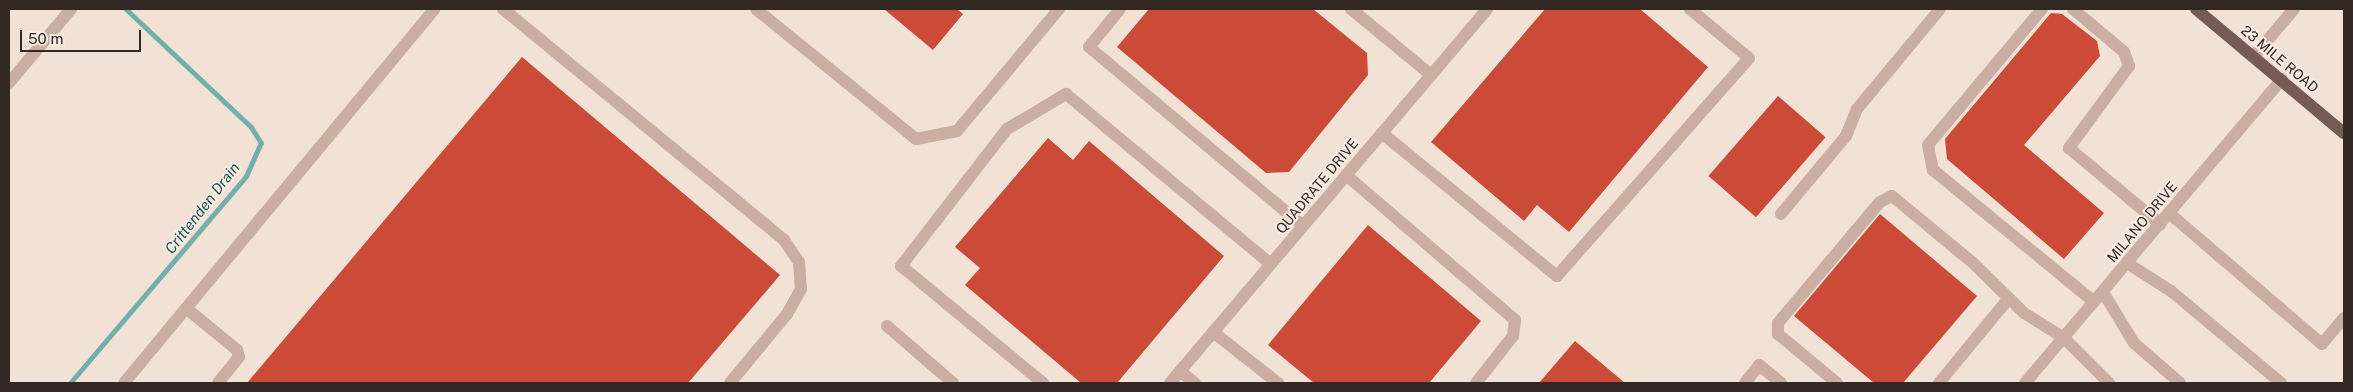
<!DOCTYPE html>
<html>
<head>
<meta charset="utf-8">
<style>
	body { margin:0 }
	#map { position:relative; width:2353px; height:392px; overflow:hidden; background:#f2e1d5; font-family:"Public Sans",sans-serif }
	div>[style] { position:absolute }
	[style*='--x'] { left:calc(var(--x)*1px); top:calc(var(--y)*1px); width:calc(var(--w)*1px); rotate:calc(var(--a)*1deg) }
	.stream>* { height:5px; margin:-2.5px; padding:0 2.5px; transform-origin:2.5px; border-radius:2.5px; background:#73b0ab }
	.building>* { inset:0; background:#cc4a38; transform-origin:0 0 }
	.minor>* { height:12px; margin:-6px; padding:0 6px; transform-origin:6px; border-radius:6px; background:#caaea1 }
	.major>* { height:12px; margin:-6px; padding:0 6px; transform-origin:6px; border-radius:6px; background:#765b54 }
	span { translate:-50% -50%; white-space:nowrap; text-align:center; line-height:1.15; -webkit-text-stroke:4px #f9ebe1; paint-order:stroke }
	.street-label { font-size:14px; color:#332724 }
	.water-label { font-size:15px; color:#185653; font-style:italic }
	.frame { position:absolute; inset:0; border:10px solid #332724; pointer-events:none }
	.scale { position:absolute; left:20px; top:30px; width:121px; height:22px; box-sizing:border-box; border:2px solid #332724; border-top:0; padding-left:6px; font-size:15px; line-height:18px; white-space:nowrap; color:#332724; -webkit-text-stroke:4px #f9ebe1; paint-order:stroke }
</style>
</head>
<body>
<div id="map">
	<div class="stream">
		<i style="--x:70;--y:383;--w:272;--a:-49.6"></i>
		<i style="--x:246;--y:176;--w:36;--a:-66"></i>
		<i style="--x:261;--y:143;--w:19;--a:-122"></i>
		<i style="--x:251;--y:127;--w:172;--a:-136.7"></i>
	</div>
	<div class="building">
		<i style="clip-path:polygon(884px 9px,957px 9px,963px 14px,933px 50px)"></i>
		<i style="clip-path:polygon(1149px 9px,1313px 9px,1367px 53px,1368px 75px,1289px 172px,1266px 173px,1117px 47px)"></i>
		<i style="clip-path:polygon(1545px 9px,1640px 9px,1708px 67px,1569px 232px,1537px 205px,1524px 221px,1431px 142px)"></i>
		<i style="clip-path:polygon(2051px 13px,2062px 14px,2097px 41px,2100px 56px,2024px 145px,2104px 213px,2064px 259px,1947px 159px,1945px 139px)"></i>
		<i style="clip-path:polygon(522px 57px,780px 275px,688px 383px,247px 383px)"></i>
		<i style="left:1778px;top:96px;width:63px;height:106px;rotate:41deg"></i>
		<i style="clip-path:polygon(1048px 138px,1073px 160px,1089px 141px,1224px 256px,1117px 383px,1081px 383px,965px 285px,980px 268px,955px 247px)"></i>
		<i style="clip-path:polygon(1880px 214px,1977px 296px,1903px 383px,1874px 383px,1794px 316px)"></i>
		<i style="clip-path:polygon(1368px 225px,1481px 321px,1429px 383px,1314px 383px,1268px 345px)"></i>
		<i style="clip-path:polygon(1575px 341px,1625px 383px,1539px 383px)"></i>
	</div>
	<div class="minor">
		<i style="--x:503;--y:9;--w:364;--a:39.4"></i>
		<i style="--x:784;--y:240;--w:27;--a:56"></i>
		<i style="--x:799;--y:262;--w:27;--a:86"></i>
		<i style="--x:801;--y:289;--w:29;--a:119"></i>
		<i style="--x:787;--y:314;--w:89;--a:129.6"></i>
		<i style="--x:756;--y:9;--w:206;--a:39.1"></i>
		<i style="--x:916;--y:139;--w:42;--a:-11"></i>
		<i style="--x:957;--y:131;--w:159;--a:-50.1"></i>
		<i style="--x:1120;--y:9;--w:49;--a:129.2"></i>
		<i style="--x:1089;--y:47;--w:279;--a:39.9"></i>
		<i style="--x:1351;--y:9;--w:104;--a:39.5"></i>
		<i style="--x:2042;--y:9;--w:177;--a:130"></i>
		<i style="--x:1928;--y:145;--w:25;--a:79"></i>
		<i style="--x:1933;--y:170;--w:208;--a:39.3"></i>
		<i style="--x:2073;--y:9;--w:67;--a:40.1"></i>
		<i style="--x:2124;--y:52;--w:15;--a:70"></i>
		<i style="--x:2129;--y:66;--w:102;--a:126.2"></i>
		<i style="--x:2069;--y:148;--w:119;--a:39.9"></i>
		<i style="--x:2254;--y:56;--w:62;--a:-49.6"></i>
		<i style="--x:9;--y:83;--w:97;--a:-50"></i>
		<i style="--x:1382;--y:133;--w:226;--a:39.3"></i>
		<i style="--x:1557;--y:276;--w:290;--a:-48.6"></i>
		<i style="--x:1749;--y:58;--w:77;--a:-140.3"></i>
		<i style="--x:1346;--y:175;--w:223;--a:40.6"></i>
		<i style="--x:1515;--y:320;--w:16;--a:97"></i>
		<i style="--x:1513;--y:336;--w:60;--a:128.2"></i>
		<i style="--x:2169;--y:213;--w:201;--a:40.6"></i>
		<i style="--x:2322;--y:344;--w:34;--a:-50"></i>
		<i style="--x:1781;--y:214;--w:102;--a:-50.2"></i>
		<i style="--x:1846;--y:136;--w:29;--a:-68"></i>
		<i style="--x:1857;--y:109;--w:130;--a:-50.3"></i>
		<i style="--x:2127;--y:263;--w:52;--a:32.5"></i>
		<i style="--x:2171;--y:291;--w:143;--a:39.9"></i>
		<i style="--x:2103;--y:292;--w:60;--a:58.7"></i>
		<i style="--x:2134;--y:343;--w:61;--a:41"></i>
		<i style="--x:186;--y:308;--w:66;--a:39.5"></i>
		<i style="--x:237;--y:350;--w:7;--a:74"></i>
		<i style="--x:239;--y:357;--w:33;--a:129"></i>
		<i style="--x:887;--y:326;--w:87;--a:40.8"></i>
		<i style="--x:1213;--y:332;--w:83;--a:38.1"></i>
		<i style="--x:1180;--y:371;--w:19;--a:39"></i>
		<i style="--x:124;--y:383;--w:486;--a:-50.3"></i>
		<i style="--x:1043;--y:383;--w:184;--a:-140.5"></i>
		<i style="--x:901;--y:266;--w:173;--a:-52.3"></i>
		<i style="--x:1007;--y:129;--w:69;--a:-30.7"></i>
		<i style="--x:1066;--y:94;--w:266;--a:39.7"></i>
		<i style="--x:1170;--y:383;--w:490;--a:-49.7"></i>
		<i style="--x:1745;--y:383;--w:23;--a:-52"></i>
		<i style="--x:1759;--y:365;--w:28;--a:39"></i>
		<i style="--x:1837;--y:383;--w:77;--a:-140.3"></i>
		<i style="--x:1778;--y:334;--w:11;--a:-90"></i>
		<i style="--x:1778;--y:323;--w:158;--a:-49.9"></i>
		<i style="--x:1880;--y:202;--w:13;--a:-27"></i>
		<i style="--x:1892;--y:196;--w:105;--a:39.6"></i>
		<i style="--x:1973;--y:263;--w:71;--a:44.4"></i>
		<i style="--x:2024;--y:313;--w:47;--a:32"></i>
		<i style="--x:2064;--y:338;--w:64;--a:45"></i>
		<i style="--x:1939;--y:383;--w:110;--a:-50.5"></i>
		<i style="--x:2025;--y:383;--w:398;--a:-49.8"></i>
	</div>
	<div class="major">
		<i style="--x:2196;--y:9;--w:193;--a:40"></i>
	</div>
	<div class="street-label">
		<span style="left:2280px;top:59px;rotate:40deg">23 MILE ROAD</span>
		<span style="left:1317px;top:186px;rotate:-50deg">QUADRATE DRIVE</span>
		<span style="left:2142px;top:222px;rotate:-50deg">MILANO DRIVE</span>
	</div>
	<div class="water-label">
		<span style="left:202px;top:208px;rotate:-52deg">Crittenden Drain</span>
	</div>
	<div class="frame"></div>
	<div class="scale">50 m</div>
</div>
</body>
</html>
